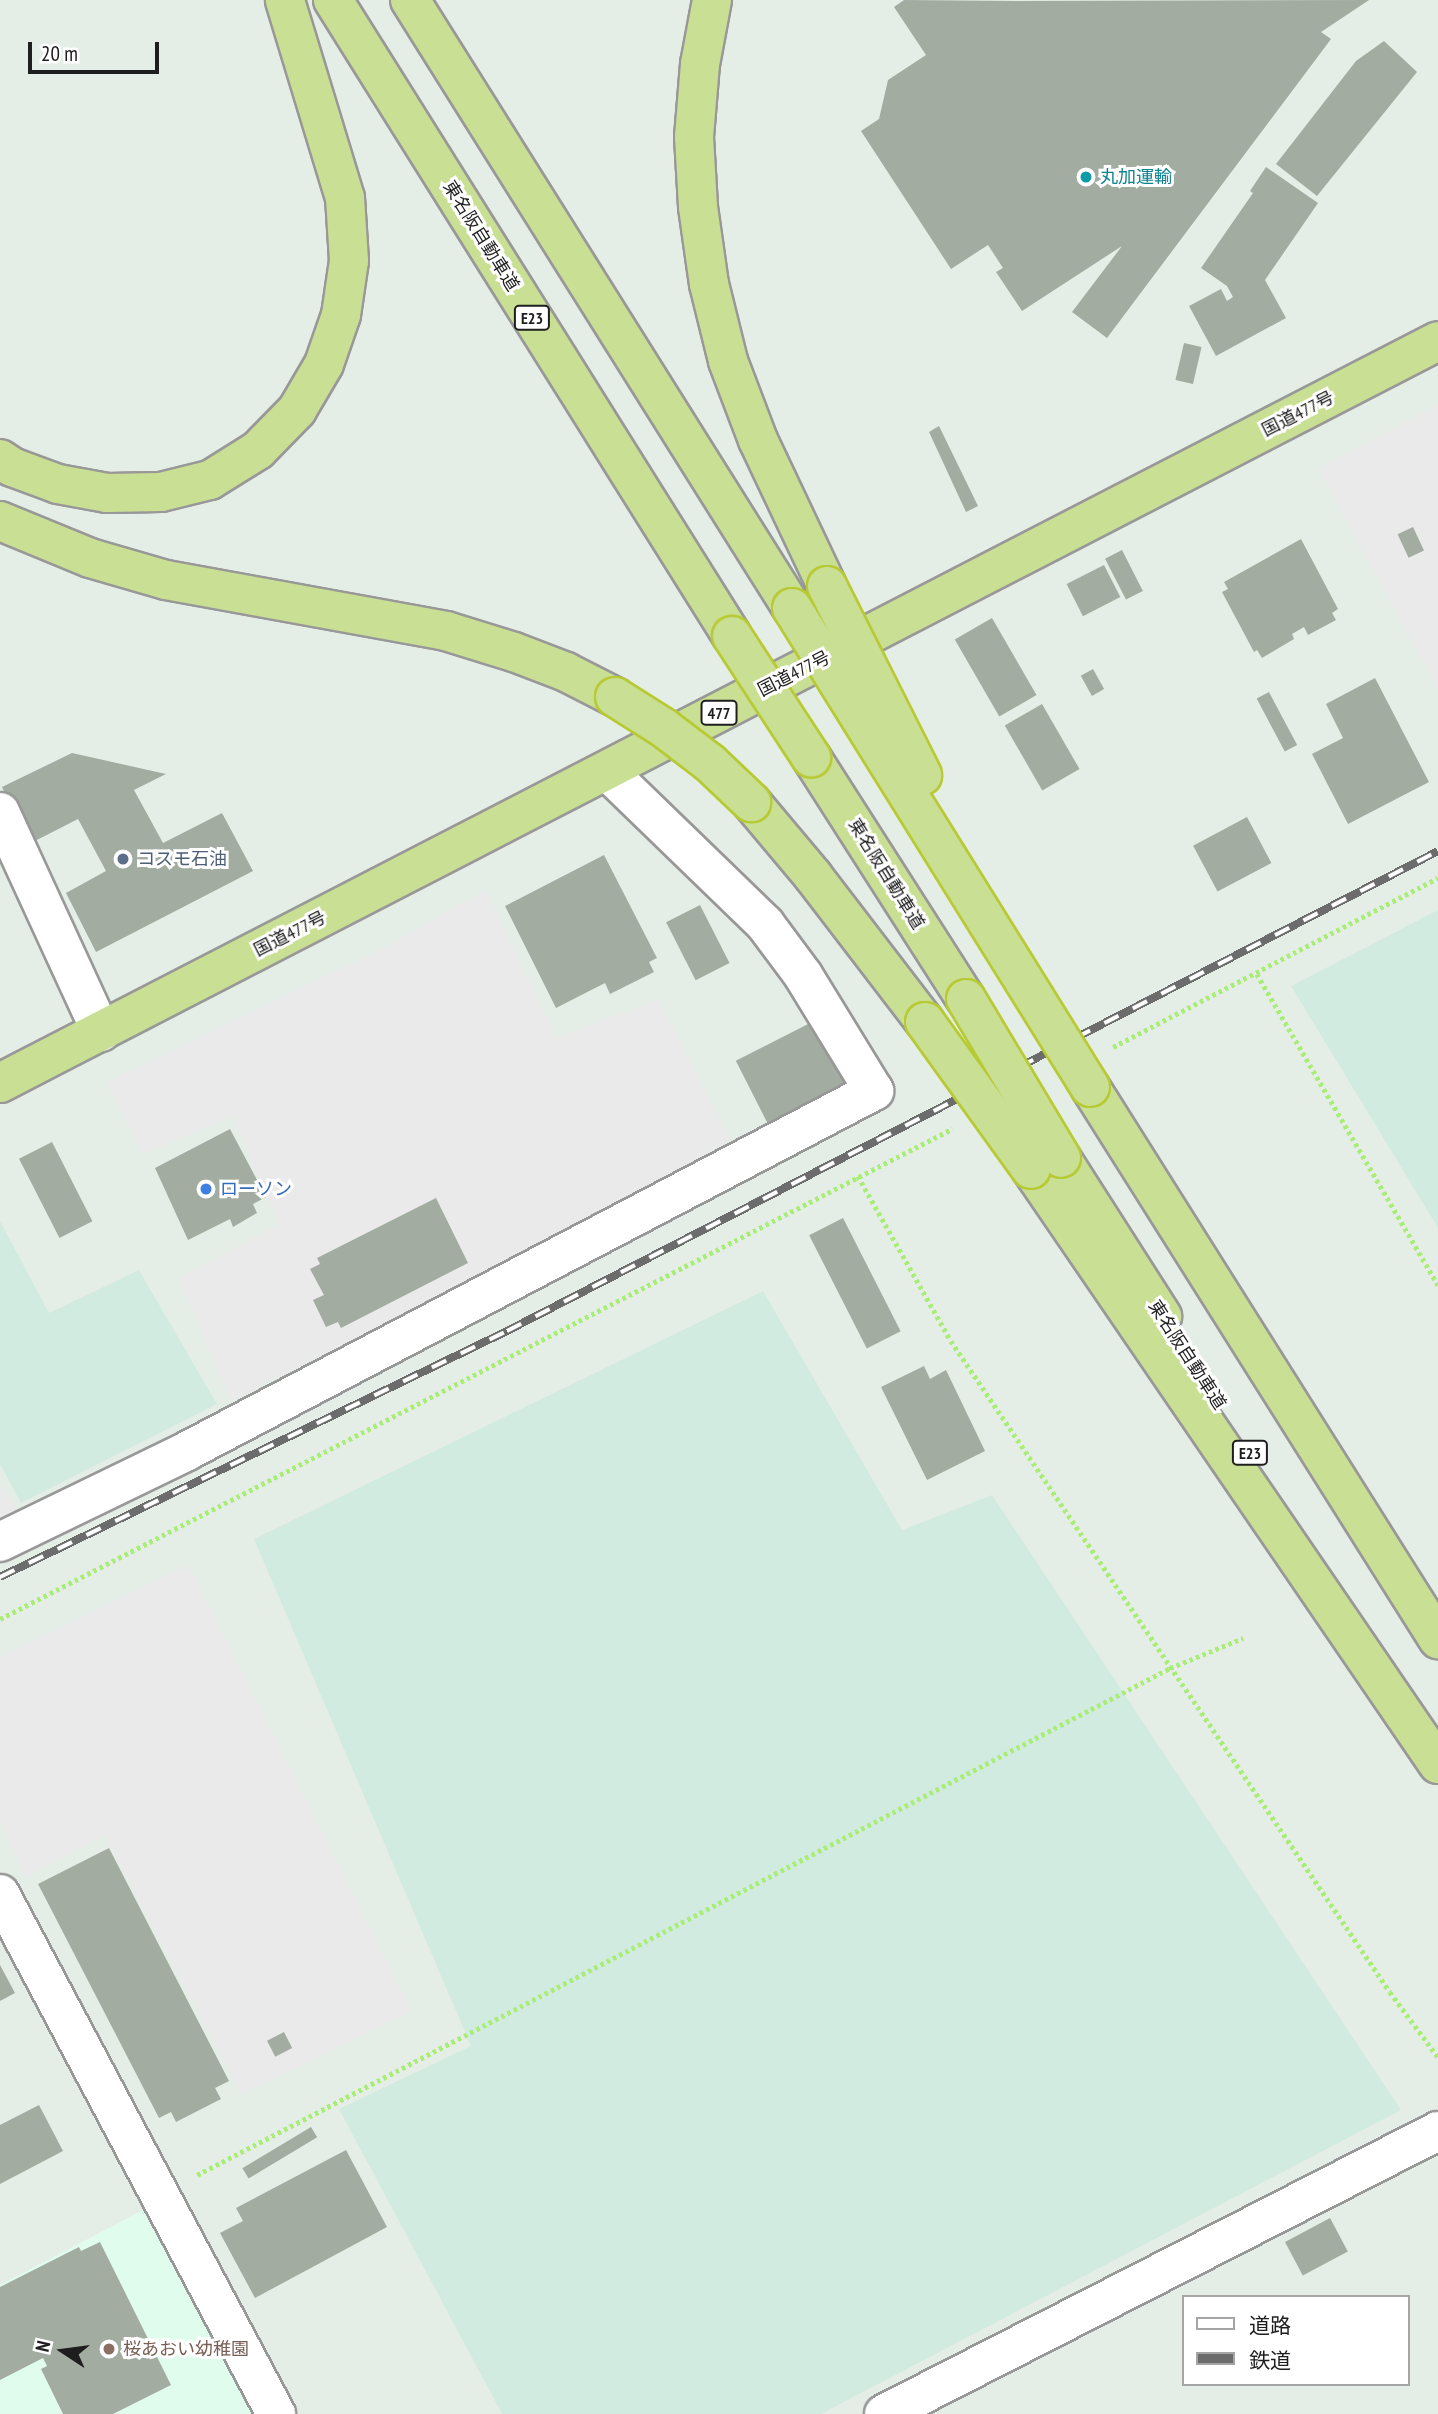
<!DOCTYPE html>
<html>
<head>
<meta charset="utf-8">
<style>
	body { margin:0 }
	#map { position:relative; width:1438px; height:2414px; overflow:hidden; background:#e5eee6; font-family:"PT Sans Narrow","Noto Sans JP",sans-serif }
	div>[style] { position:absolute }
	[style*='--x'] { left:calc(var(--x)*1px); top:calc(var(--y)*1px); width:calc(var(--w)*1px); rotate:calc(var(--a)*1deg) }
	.education>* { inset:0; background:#e0fced }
	.farmland>* { inset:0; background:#d2ebe0 }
	.parking>* { inset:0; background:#eaeaea }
	.building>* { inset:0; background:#a2aca1; transform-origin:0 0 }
	.path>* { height:4.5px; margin-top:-2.25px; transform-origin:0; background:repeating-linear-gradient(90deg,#a9ed76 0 3.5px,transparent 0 7px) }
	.roads { filter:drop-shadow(2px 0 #989898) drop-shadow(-2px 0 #989898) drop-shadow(0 2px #989898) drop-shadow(0 -2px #989898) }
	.street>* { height:38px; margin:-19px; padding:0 19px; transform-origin:19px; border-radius:19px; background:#fff }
	.highway>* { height:38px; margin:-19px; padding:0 19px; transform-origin:19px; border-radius:19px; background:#c9df93 }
	.rail>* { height:8px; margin-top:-4px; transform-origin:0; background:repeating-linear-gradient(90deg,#fff 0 16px,#6c6c6c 0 32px); box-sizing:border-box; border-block:2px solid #6c6c6c }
	.bridges { filter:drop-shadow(2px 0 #b7ca33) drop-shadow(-2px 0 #b7ca33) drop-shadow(0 2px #b7ca33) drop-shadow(0 -2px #b7ca33) }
	.highway-bridge>* { height:38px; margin:-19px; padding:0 19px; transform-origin:19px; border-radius:19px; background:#c9df93 }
	.dots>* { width:19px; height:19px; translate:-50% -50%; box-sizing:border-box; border:4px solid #fff; border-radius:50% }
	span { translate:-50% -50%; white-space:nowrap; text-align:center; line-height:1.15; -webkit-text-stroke:6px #fff; paint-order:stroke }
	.shield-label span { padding:2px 5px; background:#fff; border:2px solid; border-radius:5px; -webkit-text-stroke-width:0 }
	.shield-label { font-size:16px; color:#1e1e1e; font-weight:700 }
	.culture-label { font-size:18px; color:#0d838f }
	.left { translate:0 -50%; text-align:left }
	.street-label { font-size:18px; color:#1e1e1e }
	.service-label { font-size:18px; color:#4e5e75 }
	.shop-label { font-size:18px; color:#366cbe }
	.education-label { font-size:18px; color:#785e54 }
	.legend { position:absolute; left:1182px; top:2295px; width:228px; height:91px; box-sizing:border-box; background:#fff; border:2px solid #a5a5a5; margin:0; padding:9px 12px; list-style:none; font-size:21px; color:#1e1e1e }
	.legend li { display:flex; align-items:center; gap:14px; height:35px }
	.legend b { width:35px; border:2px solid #a5a5a5 }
	.north { position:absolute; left:28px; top:2316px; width:70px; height:70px; -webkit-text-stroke:5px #fff; paint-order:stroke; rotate:283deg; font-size:19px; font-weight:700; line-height:28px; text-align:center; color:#1e1e1e }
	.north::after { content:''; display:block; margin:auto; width:24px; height:32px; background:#1e1e1e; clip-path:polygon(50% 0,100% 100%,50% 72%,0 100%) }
	.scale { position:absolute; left:28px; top:42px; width:131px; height:32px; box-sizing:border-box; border:4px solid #1e1e1e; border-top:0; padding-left:9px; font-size:21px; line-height:24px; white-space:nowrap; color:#1e1e1e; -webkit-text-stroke:5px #fff; paint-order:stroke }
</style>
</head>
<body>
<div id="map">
	<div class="education">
		<i style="clip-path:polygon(143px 2210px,252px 2414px,0 2414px,0 2285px)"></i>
	</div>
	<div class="farmland">
		<i style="clip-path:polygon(1438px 910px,1438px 1228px,1291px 986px)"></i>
		<i style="clip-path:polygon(0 1221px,49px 1313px,139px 1270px,217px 1404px,21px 1503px,0 1464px)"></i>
		<i style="clip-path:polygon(763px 1291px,902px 1530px,992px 1495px,1401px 2110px,821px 2414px,502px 2414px,339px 2109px,471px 2046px,254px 1539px)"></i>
	</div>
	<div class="parking">
		<i style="clip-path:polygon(1437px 405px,1438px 407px,1438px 690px,1318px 468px)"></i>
		<i style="clip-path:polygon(485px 890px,556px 1037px,659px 1000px,730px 1140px,542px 1243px,231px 1401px,178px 1278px,279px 1224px,232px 1116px,143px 1154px,106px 1083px,389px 945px)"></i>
		<i style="clip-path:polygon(0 1484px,19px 1515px,0 1524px)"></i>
		<i style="clip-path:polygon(188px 1565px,411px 2011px,242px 2094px,104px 1835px,26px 1878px,0 1822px,0 1657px)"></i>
	</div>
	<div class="building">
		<i style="clip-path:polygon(904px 0,1015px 1px,1369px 0,1321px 32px,1331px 39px,1107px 338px,1072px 312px,1122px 246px,1022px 311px,996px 272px,1003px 268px,988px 245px,951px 269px,861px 131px,879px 119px,888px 80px,926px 55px,894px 7px)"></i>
		<i style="clip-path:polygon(1384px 41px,1417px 72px,1317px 196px,1276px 164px,1356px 61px)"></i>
		<i style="clip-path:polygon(1266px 167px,1318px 203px,1265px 280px,1286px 318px,1216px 356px,1189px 306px,1221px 289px,1227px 301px,1233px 297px,1227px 286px,1201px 268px,1253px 193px,1250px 191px)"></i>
		<i style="left:1184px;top:343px;width:18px;height:38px;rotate:13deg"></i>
		<i style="clip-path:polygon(939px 426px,978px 506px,966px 512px,929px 432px)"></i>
		<i style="left:1413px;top:527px;width:26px;height:17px;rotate:65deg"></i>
		<i style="clip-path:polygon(1301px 539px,1338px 609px,1332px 613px,1336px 620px,1308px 635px,1304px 627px,1292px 634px,1294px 639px,1262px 658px,1257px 650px,1254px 652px,1222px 592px,1228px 589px,1224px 582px)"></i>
		<i style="left:1122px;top:550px;width:46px;height:19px;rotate:63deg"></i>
		<i style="left:1104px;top:565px;width:36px;height:42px;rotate:63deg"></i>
		<i style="left:992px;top:618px;width:89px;height:43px;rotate:60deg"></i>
		<i style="left:1093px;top:669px;width:23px;height:14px;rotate:61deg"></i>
		<i style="clip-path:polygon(1375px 678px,1429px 782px,1348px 824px,1312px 754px,1343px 738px,1326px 704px)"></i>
		<i style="left:1269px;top:692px;width:60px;height:14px;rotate:62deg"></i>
		<i style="left:1042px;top:704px;width:75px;height:43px;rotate:60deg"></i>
		<i style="clip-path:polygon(72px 753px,166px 774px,134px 790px,163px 843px,222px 813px,253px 871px,96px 952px,66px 893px,106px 871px,78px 819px,29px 844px,2px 787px)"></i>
		<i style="left:1247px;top:817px;width:52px;height:61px;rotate:62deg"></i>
		<i style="clip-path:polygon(604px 855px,657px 958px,649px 962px,654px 972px,610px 994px,605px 983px,556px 1008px,505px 906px)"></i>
		<i style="left:700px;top:905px;width:65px;height:38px;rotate:63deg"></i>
		<i style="left:816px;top:1020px;width:73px;height:90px;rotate:63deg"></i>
		<i style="clip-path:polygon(230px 1129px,266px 1197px,253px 1204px,257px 1213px,233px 1227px,230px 1219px,188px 1240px,155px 1168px)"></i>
		<i style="left:52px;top:1142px;width:89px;height:37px;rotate:63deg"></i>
		<i style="clip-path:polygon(436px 1198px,468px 1263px,341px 1328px,338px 1322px,326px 1327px,313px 1300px,324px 1295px,310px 1269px,320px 1264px,317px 1258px)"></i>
		<i style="left:843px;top:1218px;width:127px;height:38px;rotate:63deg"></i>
		<i style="clip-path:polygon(924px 1366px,930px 1379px,946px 1370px,985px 1451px,927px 1480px,881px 1387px)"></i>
		<i style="clip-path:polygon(109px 1848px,229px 2081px,215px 2088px,221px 2099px,176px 2122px,171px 2112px,159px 2118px,38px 1884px)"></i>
		<i style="clip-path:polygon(0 1965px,15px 1993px,0 2001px)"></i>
		<i style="left:284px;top:2032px;width:18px;height:19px;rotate:63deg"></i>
		<i style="clip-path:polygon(39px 2105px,63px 2151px,0 2184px,0 2125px)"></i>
		<i style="left:311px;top:2127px;width:12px;height:80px;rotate:59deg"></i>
		<i style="clip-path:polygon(346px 2150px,387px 2227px,255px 2298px,220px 2233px,243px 2221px,236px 2208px)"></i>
		<i style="left:1330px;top:2218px;width:38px;height:51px;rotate:62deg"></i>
		<i style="clip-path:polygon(100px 2242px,171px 2385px,113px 2414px,63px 2414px,41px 2369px,47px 2366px,43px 2358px,0 2380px,0 2287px,79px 2247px,81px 2251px)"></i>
	</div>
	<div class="path">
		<i style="--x:1257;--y:974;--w:360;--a:59.8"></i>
		<i style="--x:1113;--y:1047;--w:366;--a:-27.5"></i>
		<i style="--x:858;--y:1176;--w:189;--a:60.6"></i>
		<i style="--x:951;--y:1341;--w:785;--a:56.01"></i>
		<i style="--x:1390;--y:1992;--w:81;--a:53.6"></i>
		<i style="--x:0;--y:1619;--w:1071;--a:-27.24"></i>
		<i style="--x:197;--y:2175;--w:1097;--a:-27.52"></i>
		<i style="--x:1170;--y:1668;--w:79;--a:-22.3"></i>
	</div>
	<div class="roads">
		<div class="street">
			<i style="--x:0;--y:812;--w:242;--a:65.3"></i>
			<i style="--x:0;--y:1542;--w:208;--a:-25.9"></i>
			<i style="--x:187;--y:1451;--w:776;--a:-27.66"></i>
			<i style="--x:874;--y:1091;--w:136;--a:-121.5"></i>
			<i style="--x:803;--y:975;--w:64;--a:-126.7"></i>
			<i style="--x:765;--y:924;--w:220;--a:-135.9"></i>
			<i style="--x:0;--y:1894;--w:589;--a:62.04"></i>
			<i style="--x:884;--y:2414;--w:622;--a:-27.06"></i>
		</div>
		<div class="highway">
			<i style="--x:333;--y:0;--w:751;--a:57.9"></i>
			<i style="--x:410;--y:0;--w:718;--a:57.86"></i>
			<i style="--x:712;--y:0;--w:65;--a:100.6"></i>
			<i style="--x:700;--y:64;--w:73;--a:94.7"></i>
			<i style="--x:694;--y:137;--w:70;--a:86.7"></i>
			<i style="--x:698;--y:207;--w:78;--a:81.9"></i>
			<i style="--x:709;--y:284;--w:79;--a:76.1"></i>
			<i style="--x:728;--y:361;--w:85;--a:69.2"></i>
			<i style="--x:758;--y:440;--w:161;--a:64.7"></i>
			<i style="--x:0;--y:459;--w:14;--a:34"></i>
			<i style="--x:12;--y:467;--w:49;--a:20.3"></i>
			<i style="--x:58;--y:484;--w:50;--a:10.4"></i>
			<i style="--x:107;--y:493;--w:54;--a:-1.1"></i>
			<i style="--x:161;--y:492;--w:50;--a:-13.8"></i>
			<i style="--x:210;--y:480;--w:57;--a:-32"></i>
			<i style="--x:258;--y:450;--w:56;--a:-45.7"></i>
			<i style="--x:297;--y:410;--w:53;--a:-59.6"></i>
			<i style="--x:324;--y:364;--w:52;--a:-70.9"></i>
			<i style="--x:341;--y:315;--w:55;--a:-81.6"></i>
			<i style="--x:349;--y:261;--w:63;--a:-93.6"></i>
			<i style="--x:345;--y:198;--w:207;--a:-106.9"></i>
			<i style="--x:0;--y:521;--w:97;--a:22.3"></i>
			<i style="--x:90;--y:558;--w:79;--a:16.1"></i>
			<i style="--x:166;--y:580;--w:285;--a:10.3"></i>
			<i style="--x:446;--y:631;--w:71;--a:17.2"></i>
			<i style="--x:514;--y:652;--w:56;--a:21"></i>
			<i style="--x:566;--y:672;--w:55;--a:27"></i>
			<i style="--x:811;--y:757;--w:287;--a:57.4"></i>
			<i style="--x:751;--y:802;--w:97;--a:50"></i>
			<i style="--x:813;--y:876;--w:184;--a:52.5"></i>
			<i style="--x:0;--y:1083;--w:1618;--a:-27.29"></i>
			<i style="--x:1090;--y:1087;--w:653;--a:57.77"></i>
			<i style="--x:1061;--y:1158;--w:188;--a:57.4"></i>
			<i style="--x:1031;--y:1169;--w:721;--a:55.63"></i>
		</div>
	</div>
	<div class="rail">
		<i style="--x:0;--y:1577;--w:564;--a:-25.88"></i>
		<i style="--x:507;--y:1331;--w:1047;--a:-27.27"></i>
	</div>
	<div class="bridges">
		<div class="highway-bridge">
			<i style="--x:827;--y:586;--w:212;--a:63.3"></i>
			<i style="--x:792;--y:608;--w:564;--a:58.11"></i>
			<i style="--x:732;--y:636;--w:145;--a:56.9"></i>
			<i style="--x:615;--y:697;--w:58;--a:32.3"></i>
			<i style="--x:664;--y:728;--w:58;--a:37.3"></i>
			<i style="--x:710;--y:763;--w:57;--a:43.6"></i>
			<i style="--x:966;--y:999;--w:185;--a:59.1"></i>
			<i style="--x:925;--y:1022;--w:181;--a:54.2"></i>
		</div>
	</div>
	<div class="dots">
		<i style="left:1086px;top:177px;background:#0f9aa8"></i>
		<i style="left:123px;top:859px;background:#5c6f8a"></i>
		<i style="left:206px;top:1189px;background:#3f7fe0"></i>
		<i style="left:109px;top:2349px;background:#8d6e63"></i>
	</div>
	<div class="shield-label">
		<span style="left:532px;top:318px">E23</span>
		<span style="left:719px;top:713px">477</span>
		<span style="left:1250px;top:1453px">E23</span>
	</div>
	<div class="culture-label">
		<span class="left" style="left:1100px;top:177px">丸加運輸</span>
	</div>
	<div class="street-label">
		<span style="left:481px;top:236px;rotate:58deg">東名阪自動車道</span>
		<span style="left:1298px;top:414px;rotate:-27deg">国道477号</span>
		<span style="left:794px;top:674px;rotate:-27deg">国道477号</span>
		<span style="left:886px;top:874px;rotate:58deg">東名阪自動車道</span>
		<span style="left:290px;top:934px;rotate:-27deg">国道477号</span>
		<span style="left:1187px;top:1355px;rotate:57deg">東名阪自動車道</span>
	</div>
	<div class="service-label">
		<span class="left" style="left:137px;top:859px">コスモ石油</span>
	</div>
	<div class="shop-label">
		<span class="left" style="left:220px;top:1189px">ローソン</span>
	</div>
	<div class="education-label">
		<span class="left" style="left:123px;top:2349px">桜あおい幼稚園</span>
	</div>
	<ul class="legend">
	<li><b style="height:9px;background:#fff"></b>道路</li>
	<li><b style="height:9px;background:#6c6c6c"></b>鉄道</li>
	</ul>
	<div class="north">N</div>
	<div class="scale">20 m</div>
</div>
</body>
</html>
